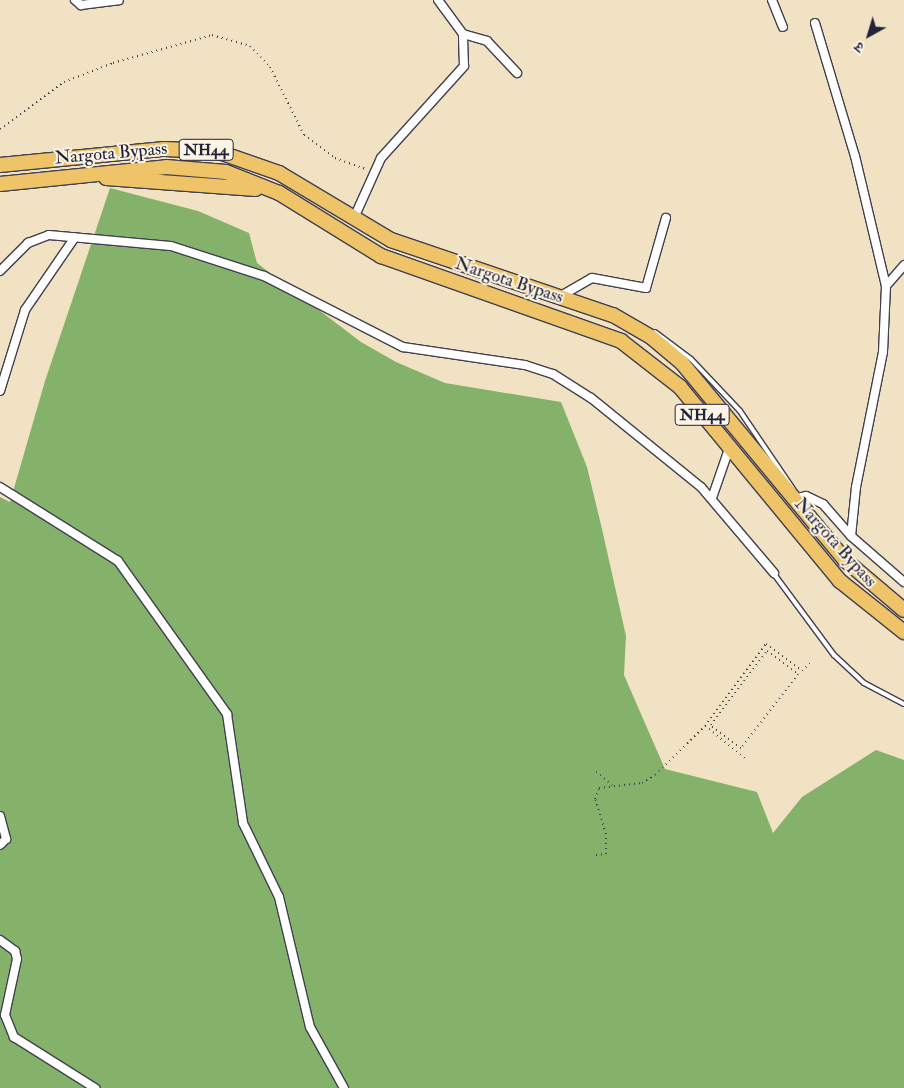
<!DOCTYPE html>
<html>
<head>
<meta charset="utf-8">
<style>
	body { margin:0 }
	#map { position:relative; width:904px; height:1088px; overflow:hidden; background:#f2e2c4; font-family:"IM FELL Double Pica","Noto Serif Devanagari",serif }
	div>[style] { position:absolute }
	[style*='--x'] { left:calc(var(--x)*1px); top:calc(var(--y)*1px); width:calc(var(--w)*1px); rotate:calc(var(--a)*1deg) }
	.forest>* { inset:0; background:#84b26a }
	.path>* { height:2px; margin-top:-1px; transform-origin:0; background:repeating-linear-gradient(90deg,#413f50 0 1px,transparent 0 5px) }
	.roads { filter:drop-shadow(1px 0 #413f50) drop-shadow(-1px 0 #413f50) drop-shadow(0 1px #413f50) drop-shadow(0 -1px #413f50) }
	.service>* { height:4px; margin:-2px; padding:0 2px; transform-origin:2px; border-radius:2px; background:#fff }
	.minor>* { height:8px; margin:-4px; padding:0 4px; transform-origin:4px; border-radius:4px; background:#fff }
	.trunk>* { height:14px; margin:-7px; padding:0 7px; transform-origin:7px; border-radius:7px; background:#efc469 }
	span { translate:-50% -50%; white-space:nowrap; text-align:center; line-height:1.15; -webkit-text-stroke:4px #fcf5e5; paint-order:stroke }
	.shield-label span { padding:1px 4px; background:#fcf5e5; border:1px solid; border-radius:4px; -webkit-text-stroke-width:0 }
	.shield-label { font-size:16px; color:#22223b; font-weight:700 }
	.street-label { font-size:18px; color:#22223b }
	.north { position:absolute; left:844px; top:10px; width:50px; height:50px; -webkit-text-stroke:4px #fcf5e5; paint-order:stroke; rotate:219deg; font-size:14px; font-weight:700; line-height:20px; text-align:center; color:#22223b }
	.north::after { content:''; display:block; margin:auto; width:18px; height:22px; background:#22223b; clip-path:polygon(50% 0,100% 100%,50% 72%,0 100%) }
</style>
</head>
<body>
<div id="map">
	<div class="forest">
		<i style="clip-path:polygon(110px 188px,198px 211px,249px 233px,257px 263px,361px 342px,396px 362px,445px 383px,561px 402px,587px 467px,602px 529px,626px 636px,624px 675px,665px 769px,757px 792px,773px 833px,802px 797px,876px 750px,904px 760px,904px 1088px,0 1088px,0 497px,10px 502px,45px 381px)"></i>
	</div>
	<div class="path">
		<i style="--x:0;--y:129;--w:79;--a:-36.3"></i>
		<i style="--x:64;--y:82;--w:53;--a:-21.2"></i>
		<i style="--x:113;--y:63;--w:103;--a:-15.8"></i>
		<i style="--x:212;--y:35;--w:40;--a:16"></i>
		<i style="--x:250;--y:46;--w:29;--a:46"></i>
		<i style="--x:270;--y:67;--w:76;--a:63.4"></i>
		<i style="--x:304;--y:135;--w:39;--a:37"></i>
		<i style="--x:335;--y:158;--w:33;--a:20"></i>
		<i style="--x:767;--y:651;--w:39;--a:37"></i>
		<i style="--x:798;--y:674;--w:93;--a:127.6"></i>
		<i style="--x:741;--y:748;--w:38;--a:-143"></i>
		<i style="--x:711;--y:725;--w:93;--a:-52.9"></i>
		<i style="--x:705;--y:726;--w:53;--a:38.8"></i>
		<i style="--x:596;--y:772;--w:21;--a:39"></i>
		<i style="--x:596;--y:855;--w:10;--a:-6"></i>
		<i style="--x:606;--y:854;--w:20;--a:-90"></i>
		<i style="--x:606;--y:834;--w:37;--a:-107"></i>
		<i style="--x:595;--y:799;--w:12;--a:-70"></i>
		<i style="--x:599;--y:788;--w:43;--a:-6.6"></i>
		<i style="--x:642;--y:783;--w:15;--a:-32"></i>
		<i style="--x:655;--y:775;--w:70;--a:-44.4"></i>
		<i style="--x:705;--y:726;--w:102;--a:-53.4"></i>
		<i style="--x:766;--y:644;--w:45;--a:36.9"></i>
		<i style="--x:802;--y:671;--w:11;--a:-45"></i>
	</div>
	<div class="roads">
		<div class="service">
			<i style="--x:655;--y:332;--w:45;--a:36.9"></i>
			<i style="--x:691;--y:359;--w:71;--a:46.7"></i>
			<i style="--x:740;--y:411;--w:94;--a:55.8"></i>
			<i style="--x:774;--y:574;--w:101;--a:53.5"></i>
			<i style="--x:834;--y:655;--w:41;--a:43"></i>
			<i style="--x:864;--y:683;--w:45;--a:27.7"></i>
		</div>
		<div class="minor">
			<i style="--x:75;--y:0;--w:8;--a:40"></i>
			<i style="--x:81;--y:5;--w:38;--a:-7"></i>
			<i style="--x:772;--y:0;--w:29;--a:68"></i>
			<i style="--x:815;--y:23;--w:139;--a:73.3"></i>
			<i style="--x:855;--y:156;--w:134;--a:76.6"></i>
			<i style="--x:886;--y:286;--w:66;--a:92.6"></i>
			<i style="--x:883;--y:352;--w:138;--a:101.3"></i>
			<i style="--x:856;--y:487;--w:49;--a:95.8"></i>
			<i style="--x:463;--y:34;--w:25;--a:16"></i>
			<i style="--x:487;--y:41;--w:44;--a:46.8"></i>
			<i style="--x:354;--y:218;--w:66;--a:-65.8"></i>
			<i style="--x:381;--y:158;--w:124;--a:-47.9"></i>
			<i style="--x:464;--y:66;--w:32;--a:-92"></i>
			<i style="--x:463;--y:34;--w:42;--a:-126.3"></i>
			<i style="--x:0;--y:271;--w:40;--a:-45"></i>
			<i style="--x:28;--y:243;--w:22;--a:-21"></i>
			<i style="--x:49;--y:235;--w:122;--a:5.2"></i>
			<i style="--x:171;--y:246;--w:98;--a:17.9"></i>
			<i style="--x:264;--y:276;--w:156;--a:27.1"></i>
			<i style="--x:403;--y:347;--w:123;--a:8.4"></i>
			<i style="--x:525;--y:365;--w:29;--a:18"></i>
			<i style="--x:553;--y:374;--w:45;--a:32.3"></i>
			<i style="--x:591;--y:398;--w:141;--a:39"></i>
			<i style="--x:701;--y:487;--w:113;--a:49.7"></i>
			<i style="--x:886;--y:286;--w:28;--a:-49"></i>
			<i style="--x:559;--y:297;--w:38;--a:-30"></i>
			<i style="--x:592;--y:278;--w:55;--a:10.5"></i>
			<i style="--x:646;--y:288;--w:73;--a:-74.1"></i>
			<i style="--x:0;--y:391;--w:85;--a:-72.8"></i>
			<i style="--x:25;--y:310;--w:88;--a:-55.6"></i>
			<i style="--x:0;--y:487;--w:139;--a:32.1"></i>
			<i style="--x:118;--y:561;--w:188;--a:54.5"></i>
			<i style="--x:227;--y:714;--w:110;--a:81.6"></i>
			<i style="--x:243;--y:823;--w:82;--a:64.1"></i>
			<i style="--x:279;--y:897;--w:134;--a:76.6"></i>
			<i style="--x:310;--y:1027;--w:70;--a:60.9"></i>
			<i style="--x:712;--y:498;--w:52;--a:-70.9"></i>
			<i style="--x:792;--y:499;--w:14;--a:-12"></i>
			<i style="--x:806;--y:496;--w:19;--a:25"></i>
			<i style="--x:823;--y:504;--w:43;--a:48.8"></i>
			<i style="--x:851;--y:536;--w:70;--a:41"></i>
			<i style="--x:0;--y:816;--w:24;--a:75"></i>
			<i style="--x:6;--y:839;--w:8;--a:135"></i>
			<i style="--x:0;--y:940;--w:19;--a:36"></i>
			<i style="--x:15;--y:951;--w:8;--a:76"></i>
			<i style="--x:17;--y:959;--w:57;--a:102.1"></i>
			<i style="--x:5;--y:1015;--w:24;--a:68"></i>
			<i style="--x:14;--y:1037;--w:96;--a:32.2"></i>
		</div>
		<div class="trunk">
			<i style="--x:0;--y:165;--w:165;--a:-5.6"></i>
			<i style="--x:164;--y:149;--w:52;--a:2.2"></i>
			<i style="--x:216;--y:151;--w:67;--a:19.2"></i>
			<i style="--x:279;--y:173;--w:131;--a:30.9"></i>
			<i style="--x:391;--y:240;--w:234;--a:18.7"></i>
			<i style="--x:613;--y:315;--w:44;--a:30.1"></i>
			<i style="--x:651;--y:337;--w:40;--a:40"></i>
			<i style="--x:682;--y:363;--w:256;--a:50.4"></i>
			<i style="--x:845;--y:560;--w:77;--a:40.3"></i>
			<i style="--x:106;--y:178;--w:150;--a:4.2"></i>
			<i style="--x:0;--y:184;--w:167;--a:-5.8"></i>
			<i style="--x:166;--y:167;--w:60;--a:4.8"></i>
			<i style="--x:226;--y:172;--w:57;--a:21.6"></i>
			<i style="--x:279;--y:193;--w:120;--a:31.7"></i>
			<i style="--x:381;--y:256;--w:255;--a:19.5"></i>
			<i style="--x:621;--y:341;--w:75;--a:37.9"></i>
			<i style="--x:680;--y:387;--w:251;--a:50.5"></i>
			<i style="--x:840;--y:581;--w:82;--a:38.6"></i>
		</div>
	</div>
	<div class="shield-label">
		<span style="left:206px;top:150px">NH44</span>
		<span style="left:702px;top:415px">NH44</span>
	</div>
	<div class="street-label">
		<span style="left:111px;top:154px;rotate:-5deg">Nargota Bypass</span>
		<span style="left:509px;top:281px;rotate:18deg">Nargota Bypass</span>
		<span style="left:835px;top:543px;rotate:48deg">Nargota Bypass</span>
	</div>
	<div class="north">उ</div>
</div>
</body>
</html>
